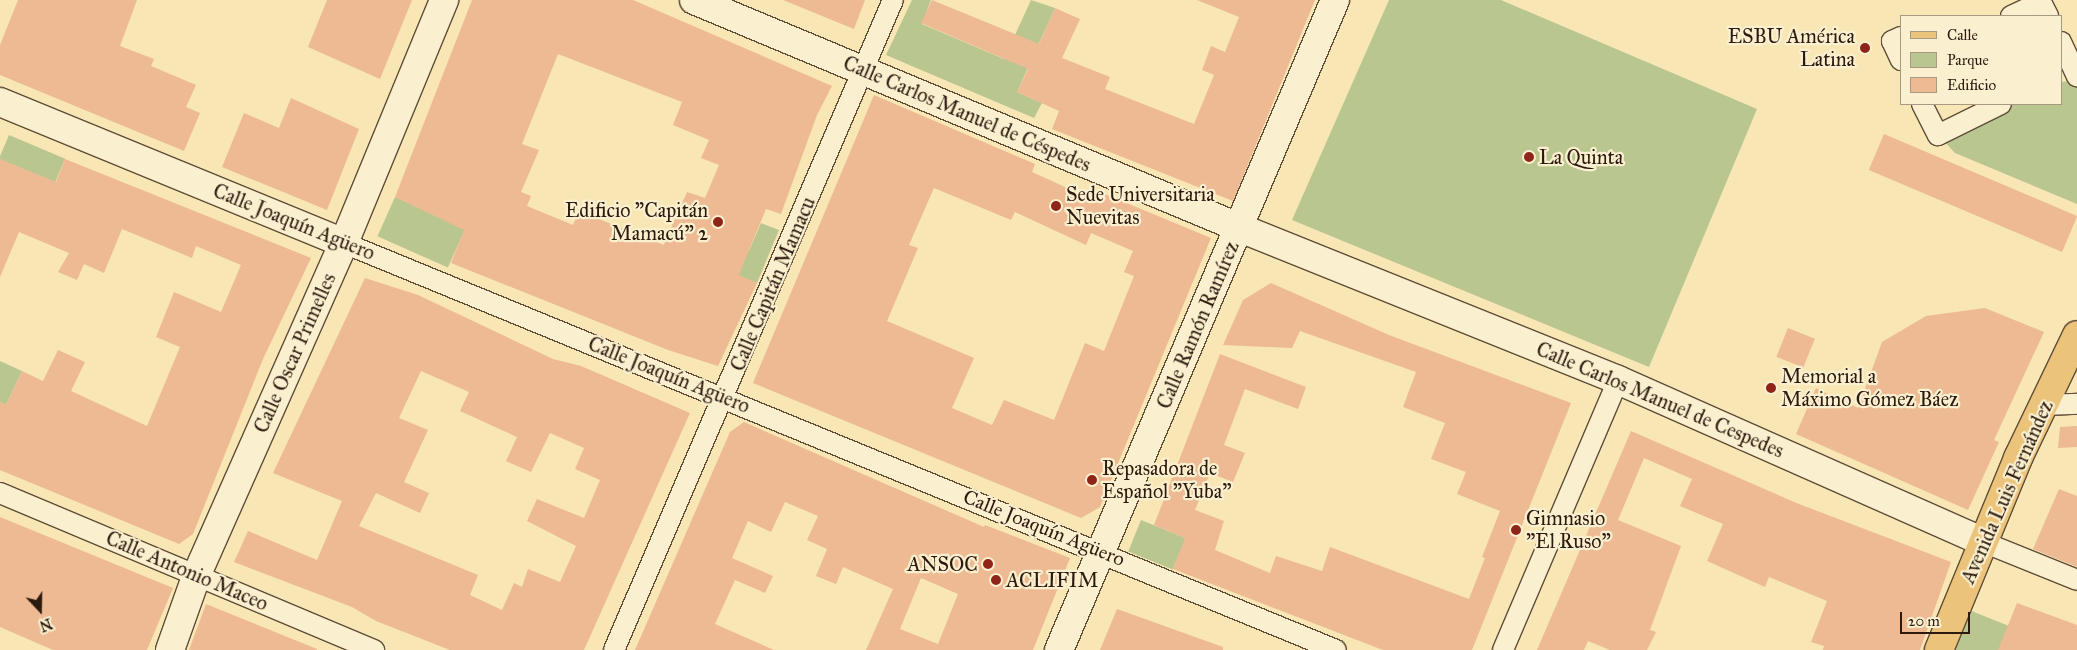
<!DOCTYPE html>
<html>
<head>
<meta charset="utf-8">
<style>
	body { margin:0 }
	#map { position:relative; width:2077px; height:650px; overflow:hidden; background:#f8e6b4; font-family:"IM FELL Great Primer",serif }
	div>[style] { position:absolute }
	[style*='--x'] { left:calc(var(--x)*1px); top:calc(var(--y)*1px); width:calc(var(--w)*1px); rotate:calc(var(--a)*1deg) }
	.green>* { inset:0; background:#b9c690; transform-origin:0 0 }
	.building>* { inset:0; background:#edba93; transform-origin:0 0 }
	.roads { filter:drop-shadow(1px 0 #5f4d38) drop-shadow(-1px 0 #5f4d38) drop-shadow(0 1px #5f4d38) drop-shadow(0 -1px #5f4d38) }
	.street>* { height:20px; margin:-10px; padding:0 10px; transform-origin:10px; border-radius:10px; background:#faefce }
	.secondary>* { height:28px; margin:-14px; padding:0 14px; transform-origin:14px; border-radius:14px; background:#faefce }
	.primary>* { height:28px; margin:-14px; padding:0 14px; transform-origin:14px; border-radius:14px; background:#ecc37a }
	.dots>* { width:14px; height:14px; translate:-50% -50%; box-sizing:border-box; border:2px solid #faefce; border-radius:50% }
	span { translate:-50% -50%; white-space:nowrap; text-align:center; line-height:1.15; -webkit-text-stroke:4.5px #faefce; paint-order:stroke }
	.poi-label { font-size:20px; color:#2c1a0f }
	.right { translate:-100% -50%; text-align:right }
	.left { translate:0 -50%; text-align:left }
	.street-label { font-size:20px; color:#2c1a0f }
	.legend { position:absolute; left:1900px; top:15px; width:162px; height:90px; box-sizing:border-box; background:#faefce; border:1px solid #a89a82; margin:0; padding:6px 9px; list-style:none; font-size:15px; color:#2c1a0f }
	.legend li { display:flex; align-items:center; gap:10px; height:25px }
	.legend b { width:25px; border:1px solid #a89a82 }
	.north { position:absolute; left:15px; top:585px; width:50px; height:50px; -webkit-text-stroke:4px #faefce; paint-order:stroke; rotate:159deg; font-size:14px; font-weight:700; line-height:20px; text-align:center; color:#2c1a0f }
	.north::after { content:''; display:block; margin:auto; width:18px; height:22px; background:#2c1a0f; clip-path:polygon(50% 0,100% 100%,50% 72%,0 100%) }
	.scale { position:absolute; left:1900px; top:612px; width:70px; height:22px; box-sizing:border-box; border:2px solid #2c1a0f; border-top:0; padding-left:6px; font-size:15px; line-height:18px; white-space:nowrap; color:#2c1a0f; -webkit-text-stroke:4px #faefce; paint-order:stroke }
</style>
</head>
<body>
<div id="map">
	<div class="green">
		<i style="clip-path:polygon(912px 0,931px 0,922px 24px,1004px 59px,1031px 0,1055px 8px,1017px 92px,1042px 103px,1034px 118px,886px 55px)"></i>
		<i style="clip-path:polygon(1389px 0,1501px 0,1757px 109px,1649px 367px,1292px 220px)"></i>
		<i style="clip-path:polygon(2077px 80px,2077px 204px,1955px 153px,1938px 135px,2001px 104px,2061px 104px,2061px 82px)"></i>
		<i style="left:9px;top:135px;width:61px;height:26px;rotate:23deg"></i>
		<i style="left:395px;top:197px;width:77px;height:43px;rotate:24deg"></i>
		<i style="clip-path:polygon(674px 221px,749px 251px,761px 223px,779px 230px,757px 283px,664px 245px)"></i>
		<i style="clip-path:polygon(0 361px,22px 371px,6px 405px,0 402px)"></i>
		<i style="left:1141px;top:520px;width:48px;height:34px;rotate:22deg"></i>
		<i style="clip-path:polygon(1969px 610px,2009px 626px,1999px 650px,1953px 650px)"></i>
	</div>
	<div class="building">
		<i style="clip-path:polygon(18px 0,137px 0,120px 46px,154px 59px,151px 66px,196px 85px,186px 107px,200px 113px,184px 151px,0 75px,0 45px)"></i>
		<i style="clip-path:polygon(327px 0,412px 0,380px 79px,308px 47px)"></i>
		<i style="clip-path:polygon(evenodd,472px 0,633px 0,832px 86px,817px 115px,781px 214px,766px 209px,739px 275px,757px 283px,718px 366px,668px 350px,451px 263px,464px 230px,395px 197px,472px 0,558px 54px,682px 102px,673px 125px,709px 140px,701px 158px,719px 165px,705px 198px,687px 192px,664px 245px,579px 211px,573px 225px,527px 206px,531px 196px,521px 192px,539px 150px,522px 144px,558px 54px)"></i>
		<i style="clip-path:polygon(783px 0,865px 0,854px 29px)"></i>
		<i style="clip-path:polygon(932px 0,1039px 44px,1055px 8px,1080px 19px,1062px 58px,1110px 77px,1105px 89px,1194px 124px,1214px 75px,1202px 70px,1211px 46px,1225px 52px,1239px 17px,1197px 0,1315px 0,1233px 201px,1052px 129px,1059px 111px,1017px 92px,1028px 69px,921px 23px)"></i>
		<i style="clip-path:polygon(evenodd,874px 95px,1035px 164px,1032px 172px,1096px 201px,1100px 192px,1211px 238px,1100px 507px,1081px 518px,753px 383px,874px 95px,934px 188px,1011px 220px,1015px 212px,1086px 245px,1091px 233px,1133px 251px,1124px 272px,1134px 276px,1104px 351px,1085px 343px,1054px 420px,1004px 400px,992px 425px,952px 408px,974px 358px,887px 321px,918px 248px,909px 245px,934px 188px)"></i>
		<i style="clip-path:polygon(291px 98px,359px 129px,327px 210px,222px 167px,244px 113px,279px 128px)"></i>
		<i style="left:1884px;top:134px;width:210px;height:39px;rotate:23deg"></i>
		<i style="clip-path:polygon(0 159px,56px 182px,65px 159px,311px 258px,263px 359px,193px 534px,179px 544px,0 470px,0 402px,6px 405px,22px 371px,43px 381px,58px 350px,85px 362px,71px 391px,147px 426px,180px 347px,156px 337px,174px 292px,221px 312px,241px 265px,196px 246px,192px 258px,122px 229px,104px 273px,84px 264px,77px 280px,58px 272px,69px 253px,19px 232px,0 277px)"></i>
		<i style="clip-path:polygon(evenodd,365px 278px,418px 295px,553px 359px,581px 366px,690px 413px,584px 650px,450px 650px,376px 621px,352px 607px,234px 562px,248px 531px,317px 560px,342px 501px,273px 473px,365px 278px,421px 371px,469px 392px,460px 411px,517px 437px,506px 461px,531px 472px,550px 433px,584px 448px,575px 469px,600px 480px,584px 518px,537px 499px,527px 521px,576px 546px,560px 582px,528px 569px,522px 587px,514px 583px,502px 610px,470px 595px,478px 575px,359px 526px,376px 493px,420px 513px,429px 493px,404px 482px,428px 430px,399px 418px,421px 371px)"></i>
		<i style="clip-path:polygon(1271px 283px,1389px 335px,1571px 403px,1472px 650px,1383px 650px,1173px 569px,1185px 538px,1154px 525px,1220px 354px,1306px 387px,1298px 409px,1245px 389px,1224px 445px,1245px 453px,1233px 482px,1210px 473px,1195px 510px,1224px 521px,1215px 550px,1270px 573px,1276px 556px,1322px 571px,1330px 547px,1469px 599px,1485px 558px,1482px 557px,1500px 511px,1457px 494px,1466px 472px,1431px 459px,1445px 423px,1403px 407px,1416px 372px,1300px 331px,1292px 348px,1223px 345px,1243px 300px)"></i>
		<i style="clip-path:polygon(1985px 308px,2044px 332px,1994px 440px,1999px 442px,1968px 510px,1796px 434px,1816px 388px,1858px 408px,1882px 342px,1926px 316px)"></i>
		<i style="left:1788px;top:328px;width:29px;height:31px;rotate:22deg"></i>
		<i style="clip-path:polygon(evenodd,744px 422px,984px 527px,985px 525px,1070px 558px,1033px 650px,866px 650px,893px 589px,843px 567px,836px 584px,816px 576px,827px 549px,807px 540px,818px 516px,785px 502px,771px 532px,748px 521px,732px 558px,773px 576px,765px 593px,735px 580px,715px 624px,774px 650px,635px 650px,730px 432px,744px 422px,921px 578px,958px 594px,938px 644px,900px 629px,921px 578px)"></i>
		<i style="clip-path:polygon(2077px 426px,2077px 447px,2058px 448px,2060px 427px)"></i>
		<i style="clip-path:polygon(1631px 431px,1799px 504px,1951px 562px,1920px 650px,1823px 650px,1824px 646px,1811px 642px,1827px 601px,1769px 577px,1765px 587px,1707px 561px,1723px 524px,1680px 506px,1692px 479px,1644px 458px,1618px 520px,1681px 546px,1650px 630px,1656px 632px,1647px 650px,1610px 650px,1588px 641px,1584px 650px,1537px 650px)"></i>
		<i style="clip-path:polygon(2059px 489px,2077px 496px,2077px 567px,2033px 549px)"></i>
		<i style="clip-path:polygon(0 517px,173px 588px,147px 650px,53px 650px,0 627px)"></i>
		<i style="clip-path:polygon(2017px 603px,2077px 625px,2077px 650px,1998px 650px)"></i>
		<i style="clip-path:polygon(206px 604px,317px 649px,317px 650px,189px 650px)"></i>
		<i style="clip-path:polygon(1117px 609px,1223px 647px,1223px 650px,1100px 650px)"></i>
	</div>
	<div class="roads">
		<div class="street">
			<i style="--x:2011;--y:16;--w:33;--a:-25"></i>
			<i style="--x:2041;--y:2;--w:16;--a:63"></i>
			<i style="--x:1901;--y:37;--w:10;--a:156"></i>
			<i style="--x:1892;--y:41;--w:21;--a:65"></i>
			<i style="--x:2061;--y:42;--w:38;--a:65"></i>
			<i style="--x:1922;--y:104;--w:35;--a:63"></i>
			<i style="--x:1938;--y:135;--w:70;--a:-26.2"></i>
			<i style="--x:344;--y:243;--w:1072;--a:22.31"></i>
			<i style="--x:2045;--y:405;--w:32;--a:-2"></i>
			<i style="--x:0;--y:493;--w:406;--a:22.8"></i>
			<i style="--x:1983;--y:542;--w:101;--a:22"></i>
			<i style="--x:614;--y:650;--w:707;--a:-66.77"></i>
			<i style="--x:1503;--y:650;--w:293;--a:-66.9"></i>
		</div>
		<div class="secondary">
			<i style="--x:694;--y:0;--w:592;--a:22.66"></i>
			<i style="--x:1240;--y:228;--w:407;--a:21.9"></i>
			<i style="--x:1618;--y:380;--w:399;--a:23.9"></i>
			<i style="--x:0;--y:102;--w:372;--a:22.3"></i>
			<i style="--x:170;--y:650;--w:81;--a:-70.4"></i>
			<i style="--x:197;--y:574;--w:362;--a:-66.1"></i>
			<i style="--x:344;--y:243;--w:263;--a:-67.6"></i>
			<i style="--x:1059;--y:650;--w:706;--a:-66.99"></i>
		</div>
		<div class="primary">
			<i style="--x:1939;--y:650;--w:208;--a:-67.6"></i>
			<i style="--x:2018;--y:458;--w:136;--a:-64.4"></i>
		</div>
	</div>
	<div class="dots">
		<i style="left:1865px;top:48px;background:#8f2418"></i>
		<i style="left:1529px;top:157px;background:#8f2418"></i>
		<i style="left:1056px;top:206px;background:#8f2418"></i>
		<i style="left:718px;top:222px;background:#8f2418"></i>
		<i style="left:1771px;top:388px;background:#8f2418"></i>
		<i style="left:1092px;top:480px;background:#8f2418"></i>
		<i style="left:1516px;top:530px;background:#8f2418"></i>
		<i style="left:988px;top:564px;background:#8f2418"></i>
		<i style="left:996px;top:580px;background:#8f2418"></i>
	</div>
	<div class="poi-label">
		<span class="right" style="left:1855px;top:48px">ESBU América<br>Latina</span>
		<span class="left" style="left:1539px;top:157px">La Quinta</span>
		<span class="left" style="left:1066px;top:206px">Sede Universitaria<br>Nuevitas</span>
		<span class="right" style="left:708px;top:222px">Edificio "Capitán<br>Mamacú" 2</span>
		<span class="left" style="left:1781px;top:388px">Memorial a<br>Máximo Gómez Báez</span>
		<span class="left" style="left:1102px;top:480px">Repasadora de<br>Español "Yuba"</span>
		<span class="left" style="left:1526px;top:530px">Gimnasio<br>"El Ruso"</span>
		<span class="right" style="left:978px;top:564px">ANSOC</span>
		<span class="left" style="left:1006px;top:580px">ACLIFIM</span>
	</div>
	<div class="street-label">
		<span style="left:967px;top:114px;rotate:23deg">Calle Carlos Manuel de Céspedes</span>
		<span style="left:294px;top:222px;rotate:22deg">Calle Joaquín Agüero</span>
		<span style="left:773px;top:284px;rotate:-67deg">Calle Capitán Mamacu</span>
		<span style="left:1198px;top:325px;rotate:-67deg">Calle Ramón Ramírez</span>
		<span style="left:295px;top:353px;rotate:-66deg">Calle Oscar Primelles</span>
		<span style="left:669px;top:375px;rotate:22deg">Calle Joaquín Agüero</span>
		<span style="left:1660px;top:400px;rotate:23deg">Calle Carlos Manuel de Cespedes</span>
		<span style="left:2007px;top:492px;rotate:-66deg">Avenida Luis Fernández</span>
		<span style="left:1044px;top:528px;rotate:22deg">Calle Joaquín Agüero</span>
		<span style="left:187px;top:571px;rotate:23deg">Calle Antonio Maceo</span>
	</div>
	<ul class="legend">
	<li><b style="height:6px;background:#ecc37a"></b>Calle</li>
	<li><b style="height:14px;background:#b9c690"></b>Parque</li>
	<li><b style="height:14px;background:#edba93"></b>Edificio</li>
	</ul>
	<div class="north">N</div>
	<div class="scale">20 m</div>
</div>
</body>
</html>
